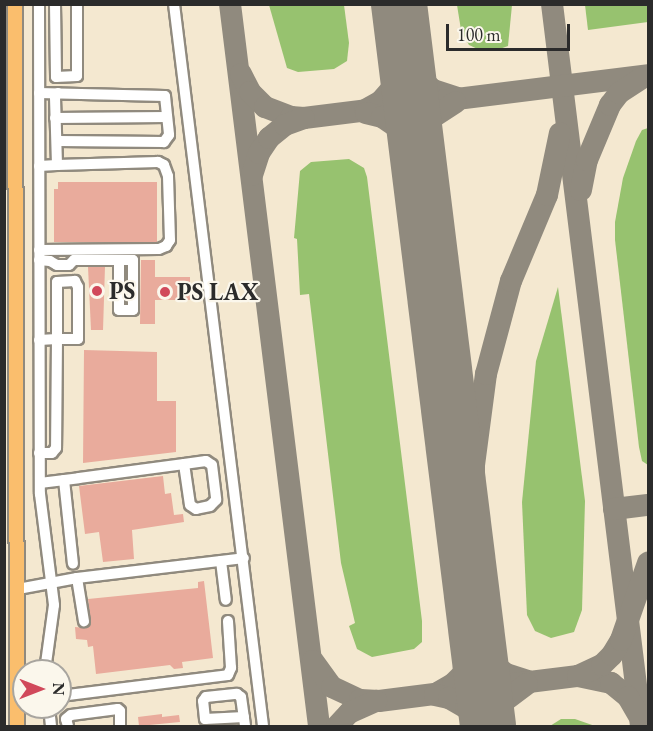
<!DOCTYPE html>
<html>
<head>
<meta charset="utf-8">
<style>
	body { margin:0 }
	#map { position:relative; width:653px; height:731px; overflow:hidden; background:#f4e8d0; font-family:"EB Garamond",serif }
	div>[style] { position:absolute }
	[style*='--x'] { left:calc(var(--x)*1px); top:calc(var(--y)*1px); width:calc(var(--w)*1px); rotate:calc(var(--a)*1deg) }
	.green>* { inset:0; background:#97c26f }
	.taxiway>* { height:22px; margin:-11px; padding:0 11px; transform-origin:11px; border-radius:11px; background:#908a7e }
	.runway>* { height:56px; margin:-28px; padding:0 28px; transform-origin:28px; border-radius:28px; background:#908a7e }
	.building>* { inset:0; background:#e9ab9c }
	.roads { filter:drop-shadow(2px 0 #908a7e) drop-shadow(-2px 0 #908a7e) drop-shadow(0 2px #908a7e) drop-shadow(0 -2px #908a7e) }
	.minor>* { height:10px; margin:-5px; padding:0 5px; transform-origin:5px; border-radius:5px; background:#fff }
	.major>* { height:14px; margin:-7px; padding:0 7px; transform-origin:7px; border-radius:7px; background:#fabe6d }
	.dots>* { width:16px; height:16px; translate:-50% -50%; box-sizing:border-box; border:3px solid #fbf7ec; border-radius:50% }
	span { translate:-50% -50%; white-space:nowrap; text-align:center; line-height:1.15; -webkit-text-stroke:4.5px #fbf7ec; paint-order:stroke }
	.poi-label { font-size:24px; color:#2b2b2b; font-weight:700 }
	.left { translate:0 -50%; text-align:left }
	.frame { position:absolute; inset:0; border:6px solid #2b2b2b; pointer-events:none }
	.north { position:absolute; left:12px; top:659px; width:60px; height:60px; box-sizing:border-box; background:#fbf7ec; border:2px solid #a8a59f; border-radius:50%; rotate:90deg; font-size:16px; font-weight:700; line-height:24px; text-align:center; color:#2b2b2b }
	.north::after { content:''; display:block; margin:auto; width:21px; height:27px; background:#d1495b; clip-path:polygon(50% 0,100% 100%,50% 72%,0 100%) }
	.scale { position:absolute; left:446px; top:24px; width:124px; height:27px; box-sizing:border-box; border:3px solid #2b2b2b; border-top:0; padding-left:8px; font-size:18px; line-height:21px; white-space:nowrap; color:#2b2b2b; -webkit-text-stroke:4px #fbf7ec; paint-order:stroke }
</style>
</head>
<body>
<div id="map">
	<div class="green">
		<i style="clip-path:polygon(269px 5px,344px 5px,349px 43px,347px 61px,334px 69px,298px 72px,287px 68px)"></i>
		<i style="clip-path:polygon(457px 5px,512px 5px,508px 46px,494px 51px,482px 51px,469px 45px,461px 30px)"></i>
		<i style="clip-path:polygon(585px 5px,648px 5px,648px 22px,588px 30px)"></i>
		<i style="clip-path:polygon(648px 128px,648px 465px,642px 461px,639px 447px,615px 240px,615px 222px,623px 178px,636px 141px,642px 130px)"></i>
		<i style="clip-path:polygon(349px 159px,364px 168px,367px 177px,422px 621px,422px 642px,414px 649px,372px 657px,357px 649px,349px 626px,355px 623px,341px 563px,309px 294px,300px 295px,297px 239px,294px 238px,300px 171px,311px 162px)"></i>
		<i style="clip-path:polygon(558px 287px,585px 501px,582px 610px,574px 632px,551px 638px,535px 631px,527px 615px,522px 502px,536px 361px)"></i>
		<i style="clip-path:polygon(561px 719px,575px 719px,595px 726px,550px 726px)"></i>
	</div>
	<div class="taxiway">
		<i style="--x:230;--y:4;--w:727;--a:82.97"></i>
		<i style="--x:400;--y:4;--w:50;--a:82"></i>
		<i style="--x:407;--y:54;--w:18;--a:71"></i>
		<i style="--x:413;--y:71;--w:28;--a:44"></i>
		<i style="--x:433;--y:90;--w:25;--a:18"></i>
		<i style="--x:552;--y:4;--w:727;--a:82.97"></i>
		<i style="--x:241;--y:74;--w:20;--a:63"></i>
		<i style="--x:250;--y:92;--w:21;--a:45"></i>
		<i style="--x:265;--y:107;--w:28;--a:21"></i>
		<i style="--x:291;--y:117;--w:13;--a:4"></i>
		<i style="--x:304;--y:118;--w:347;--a:-7.1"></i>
		<i style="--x:365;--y:110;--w:18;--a:-29"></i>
		<i style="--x:381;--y:101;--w:21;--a:-49"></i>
		<i style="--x:395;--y:85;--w:21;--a:-71"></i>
		<i style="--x:402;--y:65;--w:17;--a:-90"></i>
		<i style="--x:366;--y:113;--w:16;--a:14"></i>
		<i style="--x:382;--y:117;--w:22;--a:34"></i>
		<i style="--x:400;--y:129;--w:21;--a:55"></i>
		<i style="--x:412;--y:146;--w:18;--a:77"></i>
		<i style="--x:252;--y:175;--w:23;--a:-72"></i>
		<i style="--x:259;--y:153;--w:18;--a:-56"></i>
		<i style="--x:269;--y:138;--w:21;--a:-39"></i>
		<i style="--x:285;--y:125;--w:20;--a:-20"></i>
		<i style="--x:581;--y:190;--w:31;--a:-79"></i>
		<i style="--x:587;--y:160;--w:60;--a:-67.3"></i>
		<i style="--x:610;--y:105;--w:15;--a:-53"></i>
		<i style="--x:619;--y:93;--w:27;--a:-33"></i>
		<i style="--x:423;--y:202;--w:49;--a:-94.7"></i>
		<i style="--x:419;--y:153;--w:14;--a:-78"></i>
		<i style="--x:422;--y:139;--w:25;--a:-63"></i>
		<i style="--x:433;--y:117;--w:27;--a:-33"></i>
		<i style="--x:614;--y:509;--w:34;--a:-7"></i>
		<i style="--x:475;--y:618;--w:153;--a:-90.4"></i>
		<i style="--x:474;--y:465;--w:92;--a:-82.5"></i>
		<i style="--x:486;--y:374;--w:96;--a:-75"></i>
		<i style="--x:511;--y:281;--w:93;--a:-67.3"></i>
		<i style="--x:547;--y:195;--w:63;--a:-78.2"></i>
		<i style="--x:476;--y:626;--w:21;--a:76"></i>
		<i style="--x:481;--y:646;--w:19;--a:58"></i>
		<i style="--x:491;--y:662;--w:19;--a:39"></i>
		<i style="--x:506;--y:674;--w:22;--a:18"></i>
		<i style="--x:313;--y:661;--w:32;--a:54"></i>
		<i style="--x:332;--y:687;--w:31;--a:25"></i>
		<i style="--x:360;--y:700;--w:19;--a:3"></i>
		<i style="--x:379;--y:701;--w:201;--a:-7.2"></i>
		<i style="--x:578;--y:676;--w:34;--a:12"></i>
		<i style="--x:611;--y:683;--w:22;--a:39"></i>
		<i style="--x:628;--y:697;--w:20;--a:60"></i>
		<i style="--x:578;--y:676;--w:26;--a:-25"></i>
		<i style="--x:602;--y:665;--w:14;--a:-45"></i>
		<i style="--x:612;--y:655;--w:17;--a:-59"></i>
		<i style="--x:621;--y:640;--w:82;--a:-70.7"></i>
		<i style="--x:439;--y:692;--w:16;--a:-30"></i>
		<i style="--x:453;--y:684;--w:18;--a:-45"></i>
		<i style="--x:466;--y:671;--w:15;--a:-67"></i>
		<i style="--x:472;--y:657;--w:25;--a:-81"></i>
		<i style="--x:435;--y:695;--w:14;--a:12"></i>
		<i style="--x:449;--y:698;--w:20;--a:30"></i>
		<i style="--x:466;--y:708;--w:24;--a:48"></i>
		<i style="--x:337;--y:726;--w:18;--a:-47"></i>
		<i style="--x:349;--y:713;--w:30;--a:-24"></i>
		<i style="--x:492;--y:726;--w:26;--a:-65"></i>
		<i style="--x:503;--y:702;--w:30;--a:-37"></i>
	</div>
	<div class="runway">
		<i style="--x:399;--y:4;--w:727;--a:82.97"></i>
	</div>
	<div class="building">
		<i style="clip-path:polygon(58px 182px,157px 182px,157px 242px,54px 242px,54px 189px,58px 189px)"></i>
		<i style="clip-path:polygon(141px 260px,155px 260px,155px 277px,190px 277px,190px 300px,155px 300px,155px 324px,140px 324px)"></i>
		<i style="clip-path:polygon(88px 267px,105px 267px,103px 330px,91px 330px)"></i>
		<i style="clip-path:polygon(84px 350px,157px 352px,157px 401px,176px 401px,176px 452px,83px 463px)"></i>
		<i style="clip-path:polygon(163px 476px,165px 494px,171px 493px,174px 515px,183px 514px,184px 522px,132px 530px,134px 559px,103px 562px,99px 532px,85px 534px,79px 486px)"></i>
		<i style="clip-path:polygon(204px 581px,213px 658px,182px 662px,183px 668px,174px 669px,170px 665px,96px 674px,93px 646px,88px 647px,87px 640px,76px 639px,75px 627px,86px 628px,91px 624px,88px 599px,198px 588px,198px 582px)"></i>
		<i style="clip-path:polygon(162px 714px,162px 717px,179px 715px,180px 722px,139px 726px,138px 717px)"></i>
	</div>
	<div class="roads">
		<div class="minor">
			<i style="--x:39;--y:4;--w:490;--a:89.9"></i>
			<i style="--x:40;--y:494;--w:112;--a:82.8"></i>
			<i style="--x:54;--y:605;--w:67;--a:97.8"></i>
			<i style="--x:55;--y:4;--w:73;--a:89.2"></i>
			<i style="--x:56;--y:77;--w:21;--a:-3"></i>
			<i style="--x:77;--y:76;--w:72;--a:-90"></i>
			<i style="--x:174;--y:4;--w:727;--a:82.97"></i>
			<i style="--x:39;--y:93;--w:126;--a:1.4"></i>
			<i style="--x:165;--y:96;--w:39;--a:84"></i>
			<i style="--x:169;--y:135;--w:9;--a:126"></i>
			<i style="--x:164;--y:142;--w:106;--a:-179.5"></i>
			<i style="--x:55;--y:118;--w:112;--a:-0.5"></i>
			<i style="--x:39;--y:166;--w:18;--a:-3"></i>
			<i style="--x:57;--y:165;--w:68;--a:-91.7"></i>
			<i style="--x:55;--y:97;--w:5;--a:-53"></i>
			<i style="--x:39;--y:250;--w:120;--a:-0.5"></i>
			<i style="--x:159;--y:249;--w:8;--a:-23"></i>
			<i style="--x:166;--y:246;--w:7;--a:-56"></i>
			<i style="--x:170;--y:240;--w:64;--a:-91.8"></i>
			<i style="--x:168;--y:176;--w:12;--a:-110"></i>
			<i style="--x:164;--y:165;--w:7;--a:-153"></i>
			<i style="--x:158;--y:162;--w:101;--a:178.3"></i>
			<i style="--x:39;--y:260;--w:11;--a:5"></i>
			<i style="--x:50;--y:261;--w:8;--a:30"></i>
			<i style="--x:57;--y:265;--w:12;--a:0"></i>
			<i style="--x:69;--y:265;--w:7;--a:-45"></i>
			<i style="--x:74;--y:260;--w:59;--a:0"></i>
			<i style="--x:133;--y:260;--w:50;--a:90"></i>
			<i style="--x:133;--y:310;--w:14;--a:180"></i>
			<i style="--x:119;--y:310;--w:50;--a:-90"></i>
			<i style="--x:39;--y:340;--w:18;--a:-3"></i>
			<i style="--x:57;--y:339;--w:21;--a:0"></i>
			<i style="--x:78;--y:339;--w:52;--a:-90"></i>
			<i style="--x:78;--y:287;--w:7;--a:-117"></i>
			<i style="--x:75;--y:281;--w:18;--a:177"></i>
			<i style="--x:57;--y:282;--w:57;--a:90"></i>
			<i style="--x:57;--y:339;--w:109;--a:90.5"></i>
			<i style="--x:56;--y:448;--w:6;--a:129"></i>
			<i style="--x:52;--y:453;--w:13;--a:180"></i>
			<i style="--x:64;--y:480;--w:84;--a:83.9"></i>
			<i style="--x:40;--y:483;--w:39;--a:-7"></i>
			<i style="--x:79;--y:478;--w:106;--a:-7.6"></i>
			<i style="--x:184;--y:464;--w:22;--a:-8"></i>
			<i style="--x:206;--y:461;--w:7;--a:34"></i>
			<i style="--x:212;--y:465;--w:35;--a:83"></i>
			<i style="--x:216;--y:500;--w:8;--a:135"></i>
			<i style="--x:210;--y:506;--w:14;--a:168"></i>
			<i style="--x:196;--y:509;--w:7;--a:-146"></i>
			<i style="--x:190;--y:505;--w:41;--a:-98.3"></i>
			<i style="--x:221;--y:561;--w:39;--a:83"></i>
			<i style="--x:77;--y:578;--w:44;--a:80.8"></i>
			<i style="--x:18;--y:589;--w:60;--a:-10.6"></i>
			<i style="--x:77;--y:578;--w:168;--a:-6.8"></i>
			<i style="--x:60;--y:696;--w:169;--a:-7.1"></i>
			<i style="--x:228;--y:675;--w:8;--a:-67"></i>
			<i style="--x:231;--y:668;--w:47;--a:-93.7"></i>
			<i style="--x:49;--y:707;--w:19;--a:84"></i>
			<i style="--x:244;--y:717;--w:39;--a:177"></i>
			<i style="--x:205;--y:719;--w:18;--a:-96"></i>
			<i style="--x:203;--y:701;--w:5;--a:-53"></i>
			<i style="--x:206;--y:697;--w:31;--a:-6"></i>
			<i style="--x:237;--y:694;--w:5;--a:37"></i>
			<i style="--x:241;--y:697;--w:29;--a:82"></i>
			<i style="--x:68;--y:726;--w:7;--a:-106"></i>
			<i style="--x:66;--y:719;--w:6;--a:-39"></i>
			<i style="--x:71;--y:715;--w:47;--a:-7.3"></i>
			<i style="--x:118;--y:709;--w:3;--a:45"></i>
			<i style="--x:120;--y:711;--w:15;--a:90"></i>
		</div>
		<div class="major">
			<i style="--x:15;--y:4;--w:722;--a:89.84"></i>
		</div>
	</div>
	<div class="dots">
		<i style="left:97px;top:291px;background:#d1495b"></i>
		<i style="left:165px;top:292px;background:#d1495b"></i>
	</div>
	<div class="poi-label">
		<span class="left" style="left:109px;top:291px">PS</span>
		<span class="left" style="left:177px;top:292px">PS LAX</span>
	</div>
	<div class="frame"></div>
	<div class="north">N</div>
	<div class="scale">100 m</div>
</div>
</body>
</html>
